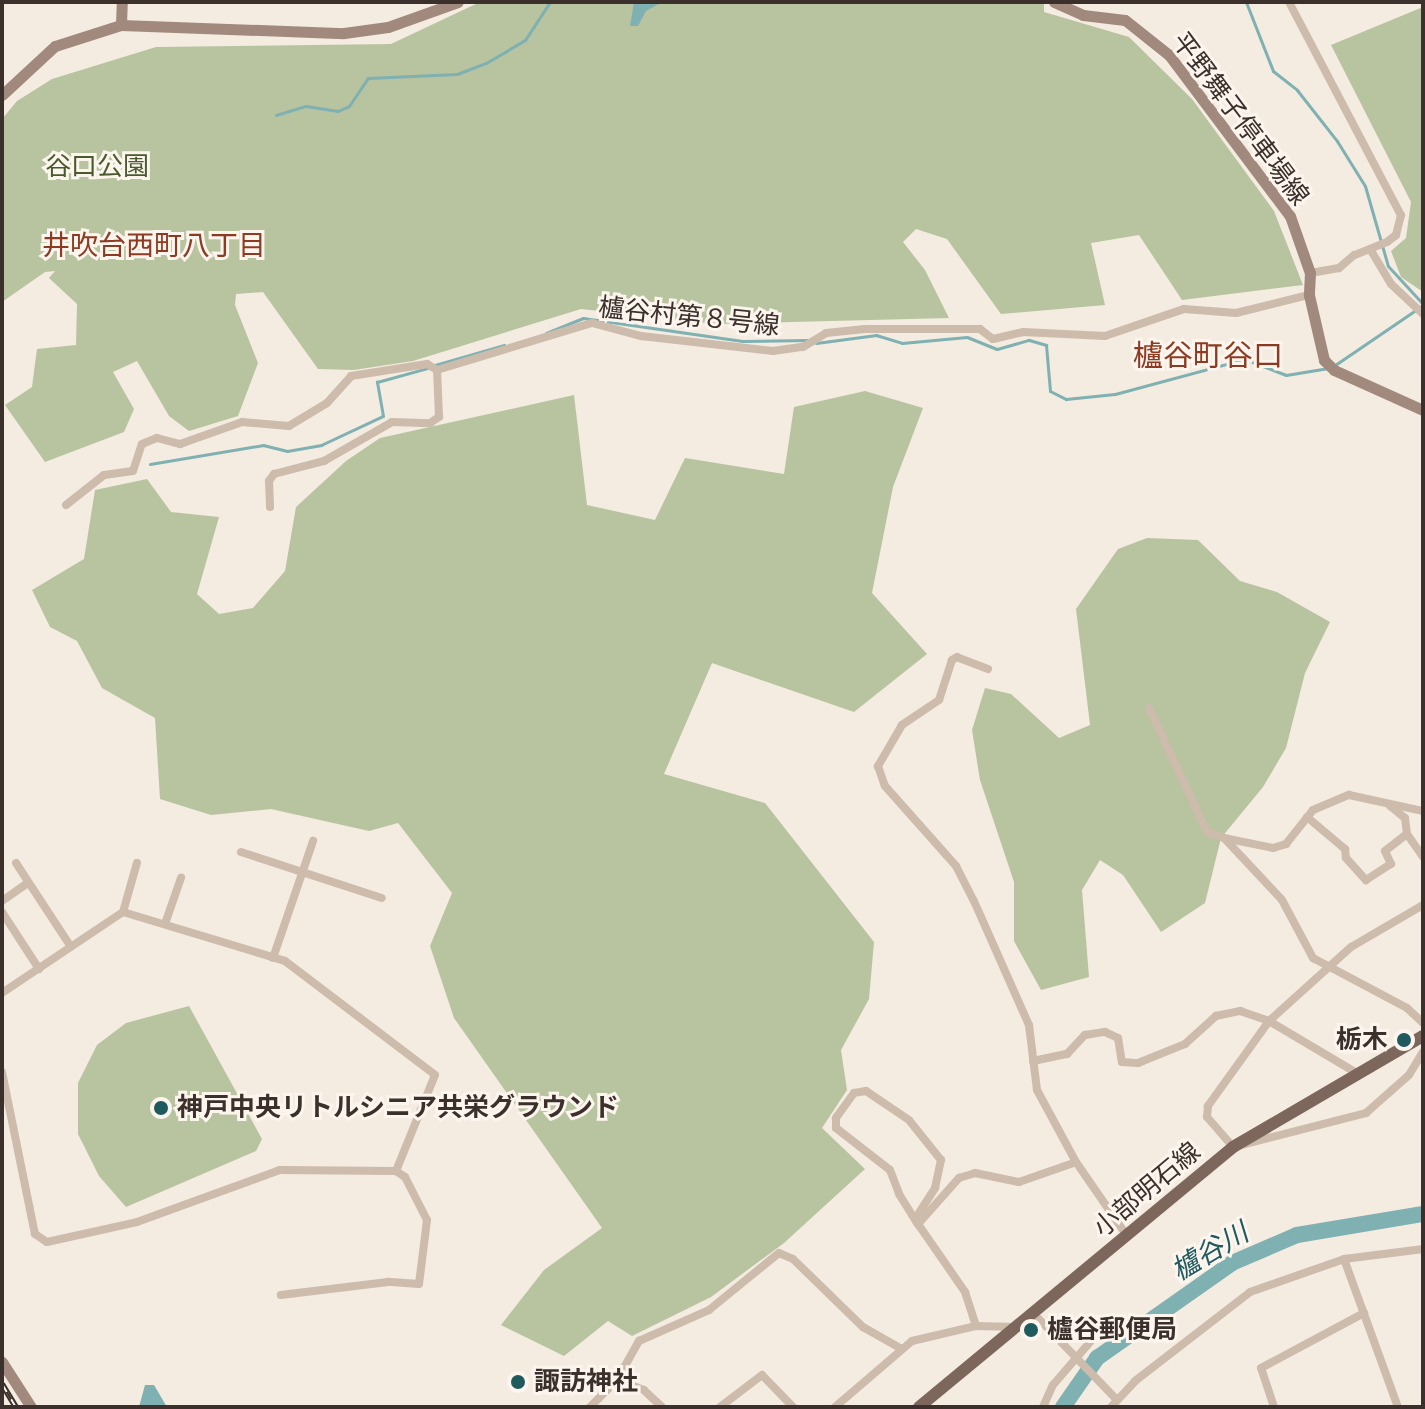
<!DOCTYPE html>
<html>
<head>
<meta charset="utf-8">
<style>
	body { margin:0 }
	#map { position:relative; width:1425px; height:1409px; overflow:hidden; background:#f4ebe1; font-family:Arial,"Noto Sans JP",sans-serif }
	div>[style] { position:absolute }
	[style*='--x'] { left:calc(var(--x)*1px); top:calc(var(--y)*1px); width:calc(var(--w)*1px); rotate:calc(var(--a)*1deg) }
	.green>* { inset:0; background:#b8c4a0 }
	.water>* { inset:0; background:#7fb0b2 }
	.stream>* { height:3px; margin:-1.5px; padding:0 1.5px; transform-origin:1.5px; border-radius:1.5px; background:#7fb0b2 }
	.river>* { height:16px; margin:-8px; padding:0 8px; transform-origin:8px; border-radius:8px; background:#7fb0b2 }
	.street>* { height:8px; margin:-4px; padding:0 4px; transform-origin:4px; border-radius:4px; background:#cdbbac }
	.secondary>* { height:11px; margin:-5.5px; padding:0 5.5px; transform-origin:5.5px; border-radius:5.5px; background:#a18a7d }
	.primary>* { height:12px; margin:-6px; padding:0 6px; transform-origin:6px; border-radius:6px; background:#7d675c }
	.rail>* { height:6px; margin-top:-3px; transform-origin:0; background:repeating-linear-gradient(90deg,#fbf5ee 0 9px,#3b302b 0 18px); box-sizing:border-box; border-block:2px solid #3b302b }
	.dots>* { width:22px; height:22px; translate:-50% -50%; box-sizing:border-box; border:4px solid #fbf5ee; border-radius:50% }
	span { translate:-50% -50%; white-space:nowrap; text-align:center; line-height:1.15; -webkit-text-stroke:6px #fbf5ee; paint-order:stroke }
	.street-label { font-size:26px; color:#3b302b }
	.park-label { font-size:26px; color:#4a5a2e }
	.poi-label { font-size:26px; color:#3b302b; font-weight:700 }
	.right { translate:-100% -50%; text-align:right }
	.left { translate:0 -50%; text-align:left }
	.neighbourhood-label { font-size:28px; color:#8c3b22 }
	.water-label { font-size:28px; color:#1f5a5e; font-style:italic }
	.quarter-label { font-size:30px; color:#8c3b22 }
	.frame { position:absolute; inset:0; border:4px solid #3b302b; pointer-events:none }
</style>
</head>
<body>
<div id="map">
	<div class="green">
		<i style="clip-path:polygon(480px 2px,1044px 2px,1044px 12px,1129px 37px,1192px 99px,1274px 211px,1303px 285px,1182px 300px,1139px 235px,1091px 243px,1105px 305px,1001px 314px,947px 239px,916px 229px,903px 242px,925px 270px,949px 318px,716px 324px,581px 309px,413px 361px,354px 370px,318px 369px,263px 292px,236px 294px,235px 305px,258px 363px,238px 416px,189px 431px,169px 416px,137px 361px,113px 372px,134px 409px,124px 432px,45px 462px,5px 405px,32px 387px,37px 349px,76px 345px,77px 304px,49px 278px,55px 271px,45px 272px,2px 302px,2px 119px,17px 101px,52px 79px,156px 47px,391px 44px)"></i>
		<i style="clip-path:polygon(1423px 7px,1423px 292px,1401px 277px,1391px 251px,1406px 238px,1411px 202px,1331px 45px)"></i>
		<i style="clip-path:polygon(865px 391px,923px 408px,893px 487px,872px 593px,927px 654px,854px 712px,712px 663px,664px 774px,765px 803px,874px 942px,869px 999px,841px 1050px,847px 1090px,822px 1128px,865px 1169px,784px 1243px,711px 1297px,632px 1336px,608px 1321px,564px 1356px,501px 1325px,544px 1270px,602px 1228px,454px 1018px,430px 946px,452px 893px,398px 823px,369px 831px,271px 809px,211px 815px,160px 799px,155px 718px,102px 688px,77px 641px,50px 627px,32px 590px,84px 559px,95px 490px,147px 479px,171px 512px,219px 517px,197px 594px,219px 614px,253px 608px,285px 571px,296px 507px,346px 461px,380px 438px,574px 395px,587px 505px,655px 520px,685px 458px,784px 474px,794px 407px)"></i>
		<i style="clip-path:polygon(1147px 538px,1198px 540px,1240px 581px,1277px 592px,1330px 622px,1305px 673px,1286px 748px,1263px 787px,1221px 838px,1205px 903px,1161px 932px,1123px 875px,1100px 860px,1082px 890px,1089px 977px,1041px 990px,1014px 941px,1014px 882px,980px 780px,972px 730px,985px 688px,1011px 694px,1059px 738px,1090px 725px,1076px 609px,1118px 549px)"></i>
		<i style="clip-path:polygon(189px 1006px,262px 1139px,256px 1151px,126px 1207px,99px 1176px,78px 1134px,78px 1083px,97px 1045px,126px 1023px)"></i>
	</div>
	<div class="water">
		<i style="clip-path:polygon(634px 2px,662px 2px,646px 11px,638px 26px,630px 26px)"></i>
		<i style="clip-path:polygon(145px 1385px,154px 1385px,167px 1407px,139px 1407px)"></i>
	</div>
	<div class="stream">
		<i style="--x:1246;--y:2;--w:74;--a:68.6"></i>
		<i style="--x:1273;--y:71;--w:31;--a:38"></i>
		<i style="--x:1297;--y:90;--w:65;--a:51.9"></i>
		<i style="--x:1337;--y:141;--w:53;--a:58.1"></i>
		<i style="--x:1365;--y:186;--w:83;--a:74"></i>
		<i style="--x:1388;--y:266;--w:52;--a:47.4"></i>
		<i style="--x:276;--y:115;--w:31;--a:-17"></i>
		<i style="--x:306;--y:106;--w:32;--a:9"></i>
		<i style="--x:338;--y:111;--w:12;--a:-24"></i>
		<i style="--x:349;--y:106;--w:34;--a:-56"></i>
		<i style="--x:368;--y:78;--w:89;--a:-2.6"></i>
		<i style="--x:457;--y:74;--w:31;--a:-21"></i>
		<i style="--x:486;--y:63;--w:45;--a:-30.5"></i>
		<i style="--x:525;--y:40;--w:45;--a:-56.7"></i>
		<i style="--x:546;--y:333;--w:40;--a:-22"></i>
		<i style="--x:583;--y:318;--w:161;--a:8.2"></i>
		<i style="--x:742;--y:341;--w:67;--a:-0.9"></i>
		<i style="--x:816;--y:343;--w:61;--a:-7.6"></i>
		<i style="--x:876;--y:335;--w:27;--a:17"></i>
		<i style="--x:902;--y:343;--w:65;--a:-5.3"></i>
		<i style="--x:967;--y:337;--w:32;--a:22"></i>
		<i style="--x:997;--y:349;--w:33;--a:-16"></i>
		<i style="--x:1029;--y:340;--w:18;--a:16"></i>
		<i style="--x:1046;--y:345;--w:46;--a:85"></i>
		<i style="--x:1050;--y:391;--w:18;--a:27"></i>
		<i style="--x:1066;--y:399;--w:49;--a:-5.8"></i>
		<i style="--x:1115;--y:394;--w:135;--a:-15.1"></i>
		<i style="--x:1245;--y:359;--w:44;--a:21.3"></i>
		<i style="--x:1286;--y:375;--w:43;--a:-9.5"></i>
		<i style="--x:435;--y:365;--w:72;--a:-16.2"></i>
		<i style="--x:1335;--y:365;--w:107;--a:-34.3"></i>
		<i style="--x:150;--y:464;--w:115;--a:-9.5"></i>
		<i style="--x:263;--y:445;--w:25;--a:14"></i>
		<i style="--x:287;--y:451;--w:35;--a:-10"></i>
		<i style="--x:321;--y:445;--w:68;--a:-25.1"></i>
		<i style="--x:383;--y:416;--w:35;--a:-100"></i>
		<i style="--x:377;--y:382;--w:53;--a:-15.4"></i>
	</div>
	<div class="river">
		<i style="--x:1063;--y:1407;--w:60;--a:-55.2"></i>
		<i style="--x:1097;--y:1358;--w:165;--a:-35.1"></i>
		<i style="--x:1232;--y:1263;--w:71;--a:-23.3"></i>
		<i style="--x:1297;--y:1235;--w:128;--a:-9.5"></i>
	</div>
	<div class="street">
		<i style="--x:1289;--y:2;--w:241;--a:62.3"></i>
		<i style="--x:1401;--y:215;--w:21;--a:104"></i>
		<i style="--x:1396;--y:235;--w:11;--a:142"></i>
		<i style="--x:1387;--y:242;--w:35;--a:158"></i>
		<i style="--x:1354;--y:255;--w:20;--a:139"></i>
		<i style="--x:1339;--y:268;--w:29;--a:170"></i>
		<i style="--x:1370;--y:249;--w:41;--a:59"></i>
		<i style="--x:1391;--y:284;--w:44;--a:43.2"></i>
		<i style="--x:66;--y:505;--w:48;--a:-38.3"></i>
		<i style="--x:104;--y:475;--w:29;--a:-8"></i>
		<i style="--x:133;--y:471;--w:28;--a:-72"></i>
		<i style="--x:142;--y:444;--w:16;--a:-22"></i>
		<i style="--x:157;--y:438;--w:24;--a:15"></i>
		<i style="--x:180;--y:444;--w:66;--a:-19.5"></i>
		<i style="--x:242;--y:422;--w:47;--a:4.9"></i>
		<i style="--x:289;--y:426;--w:44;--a:-31.2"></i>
		<i style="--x:327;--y:403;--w:36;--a:-48"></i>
		<i style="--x:351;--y:376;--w:77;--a:-9"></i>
		<i style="--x:427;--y:364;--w:12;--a:31"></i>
		<i style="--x:437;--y:370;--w:162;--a:-16.9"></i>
		<i style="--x:592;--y:323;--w:51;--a:14.9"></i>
		<i style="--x:641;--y:336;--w:133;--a:6.5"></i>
		<i style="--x:773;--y:351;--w:30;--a:-8"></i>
		<i style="--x:803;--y:347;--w:27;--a:-31"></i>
		<i style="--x:826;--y:333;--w:39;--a:-6"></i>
		<i style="--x:865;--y:329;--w:115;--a:0"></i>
		<i style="--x:980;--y:329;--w:16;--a:38"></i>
		<i style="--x:993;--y:339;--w:31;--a:-13"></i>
		<i style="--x:1023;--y:332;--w:82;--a:2.8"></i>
		<i style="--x:1105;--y:336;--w:83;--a:-18.9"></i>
		<i style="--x:1184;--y:309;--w:52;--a:4.4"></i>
		<i style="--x:1236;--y:313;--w:75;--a:-13.9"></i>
		<i style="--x:270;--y:507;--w:26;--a:-92"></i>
		<i style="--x:269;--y:481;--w:9;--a:-54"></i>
		<i style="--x:274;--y:474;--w:52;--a:-14.6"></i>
		<i style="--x:324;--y:461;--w:78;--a:-29.8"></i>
		<i style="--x:392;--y:422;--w:38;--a:2"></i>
		<i style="--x:430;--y:423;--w:11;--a:-34"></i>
		<i style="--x:439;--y:417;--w:47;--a:-92.4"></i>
		<i style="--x:988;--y:669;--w:33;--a:-159"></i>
		<i style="--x:957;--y:657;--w:6;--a:149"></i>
		<i style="--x:952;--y:660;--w:42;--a:108"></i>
		<i style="--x:939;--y:700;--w:45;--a:146"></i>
		<i style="--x:902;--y:725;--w:48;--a:120.3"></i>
		<i style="--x:878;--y:766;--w:21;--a:71"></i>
		<i style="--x:885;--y:786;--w:107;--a:48.4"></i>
		<i style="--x:956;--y:866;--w:39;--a:63"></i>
		<i style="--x:974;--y:901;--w:136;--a:66.1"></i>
		<i style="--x:1029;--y:1025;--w:65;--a:83"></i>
		<i style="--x:1037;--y:1090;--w:82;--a:61.6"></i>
		<i style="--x:1149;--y:708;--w:137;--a:64.9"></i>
		<i style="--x:1207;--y:832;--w:18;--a:19"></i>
		<i style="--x:1224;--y:838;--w:50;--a:11.5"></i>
		<i style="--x:1273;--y:848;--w:14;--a:-17"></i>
		<i style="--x:1286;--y:844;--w:43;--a:-51.5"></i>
		<i style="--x:1313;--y:810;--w:39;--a:-23"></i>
		<i style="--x:1349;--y:795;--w:76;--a:12.2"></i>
		<i style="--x:1390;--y:806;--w:19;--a:39"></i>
		<i style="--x:1405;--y:818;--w:16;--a:83"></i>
		<i style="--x:1407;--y:834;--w:28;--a:55"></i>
		<i style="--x:1307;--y:817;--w:50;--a:40.1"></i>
		<i style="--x:1345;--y:849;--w:9;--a:84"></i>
		<i style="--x:1346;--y:858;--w:30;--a:48"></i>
		<i style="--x:1366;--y:880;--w:30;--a:-33"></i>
		<i style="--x:1391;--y:864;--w:14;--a:-115"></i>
		<i style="--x:1385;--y:851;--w:28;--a:-38"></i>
		<i style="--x:1225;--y:839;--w:83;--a:46.9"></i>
		<i style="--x:1282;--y:900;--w:66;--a:61.9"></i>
		<i style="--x:1313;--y:958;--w:106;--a:28"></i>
		<i style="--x:1407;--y:1008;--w:22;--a:43"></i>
		<i style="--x:241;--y:852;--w:148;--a:18.1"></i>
		<i style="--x:16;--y:863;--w:100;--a:56.8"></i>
		<i style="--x:2;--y:901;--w:32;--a:-35"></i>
		<i style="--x:1423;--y:905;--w:83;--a:149.7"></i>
		<i style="--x:1351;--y:947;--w:110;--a:137.9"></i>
		<i style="--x:1269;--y:1021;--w:105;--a:125.7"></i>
		<i style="--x:1208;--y:1106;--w:11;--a:95"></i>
		<i style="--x:1207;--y:1117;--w:40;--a:49"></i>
		<i style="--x:1233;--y:1147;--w:137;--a:-14.3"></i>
		<i style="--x:1366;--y:1113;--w:57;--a:-41.5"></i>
		<i style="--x:1409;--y:1075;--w:27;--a:-59"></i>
		<i style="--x:2;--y:912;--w:68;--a:57"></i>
		<i style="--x:123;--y:912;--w:51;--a:-74.1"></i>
		<i style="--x:166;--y:921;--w:46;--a:-70.8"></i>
		<i style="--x:273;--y:958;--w:124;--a:-71.1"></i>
		<i style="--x:2;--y:993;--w:146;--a:-33.8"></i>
		<i style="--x:123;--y:912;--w:169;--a:16.8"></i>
		<i style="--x:285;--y:961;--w:188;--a:37.2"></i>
		<i style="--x:435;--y:1075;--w:104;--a:112.1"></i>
		<i style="--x:1033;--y:1061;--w:35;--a:-12"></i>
		<i style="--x:1067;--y:1054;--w:26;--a:-47"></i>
		<i style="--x:1085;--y:1035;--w:20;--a:-9"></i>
		<i style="--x:1105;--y:1032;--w:14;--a:25"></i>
		<i style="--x:1118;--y:1038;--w:24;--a:81"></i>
		<i style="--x:1122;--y:1062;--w:16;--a:4"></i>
		<i style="--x:1138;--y:1063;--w:51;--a:-22"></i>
		<i style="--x:1185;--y:1044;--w:42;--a:-42.1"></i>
		<i style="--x:1216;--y:1016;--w:25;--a:-12"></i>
		<i style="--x:1240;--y:1011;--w:31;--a:19"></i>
		<i style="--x:1269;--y:1021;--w:100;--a:30.7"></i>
		<i style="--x:2;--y:1072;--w:165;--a:78.5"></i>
		<i style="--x:35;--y:1234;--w:14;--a:34"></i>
		<i style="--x:47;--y:1242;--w:92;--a:-12.5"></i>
		<i style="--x:137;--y:1222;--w:152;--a:-20"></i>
		<i style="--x:280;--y:1170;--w:116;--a:0.5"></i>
		<i style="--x:396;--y:1171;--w:11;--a:34"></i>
		<i style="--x:405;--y:1177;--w:48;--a:62.9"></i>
		<i style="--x:427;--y:1220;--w:64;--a:97.1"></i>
		<i style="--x:419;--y:1284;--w:31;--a:-176"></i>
		<i style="--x:388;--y:1282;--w:108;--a:173.1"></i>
		<i style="--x:915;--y:1219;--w:37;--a:-57"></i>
		<i style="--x:935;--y:1188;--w:29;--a:-78"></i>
		<i style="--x:941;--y:1160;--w:51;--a:-128.7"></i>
		<i style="--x:909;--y:1120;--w:52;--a:-146"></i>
		<i style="--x:866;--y:1091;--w:12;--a:171"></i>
		<i style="--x:854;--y:1093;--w:31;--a:126"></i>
		<i style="--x:836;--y:1118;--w:10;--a:90"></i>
		<i style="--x:836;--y:1128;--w:68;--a:37.9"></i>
		<i style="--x:890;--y:1170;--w:26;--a:69"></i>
		<i style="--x:899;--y:1194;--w:36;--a:58"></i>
		<i style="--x:918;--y:1224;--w:83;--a:55.3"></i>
		<i style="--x:965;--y:1292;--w:36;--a:72"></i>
		<i style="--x:918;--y:1224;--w:62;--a:-48.3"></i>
		<i style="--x:959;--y:1178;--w:17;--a:-17"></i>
		<i style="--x:975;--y:1173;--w:45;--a:11.6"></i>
		<i style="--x:1019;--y:1182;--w:60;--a:-19.3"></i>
		<i style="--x:1076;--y:1162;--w:90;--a:55.4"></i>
		<i style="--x:1344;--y:1259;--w:158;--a:70"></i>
		<i style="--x:1033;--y:1313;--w:121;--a:46"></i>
		<i style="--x:590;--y:1407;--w:38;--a:-45"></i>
		<i style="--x:662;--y:1407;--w:25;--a:-137"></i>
		<i style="--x:644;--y:1390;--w:29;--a:-160"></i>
		<i style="--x:617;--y:1380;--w:45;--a:-60.6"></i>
		<i style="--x:639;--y:1341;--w:77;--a:-23.9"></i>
		<i style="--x:709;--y:1310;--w:90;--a:-39.2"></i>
		<i style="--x:779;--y:1253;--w:15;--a:23"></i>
		<i style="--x:793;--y:1259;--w:98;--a:44.2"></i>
		<i style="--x:863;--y:1327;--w:43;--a:29.6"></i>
		<i style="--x:720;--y:1407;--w:53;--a:-37.3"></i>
		<i style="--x:762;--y:1375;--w:45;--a:45.9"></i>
		<i style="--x:835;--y:1407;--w:101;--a:-40.6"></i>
		<i style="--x:912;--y:1341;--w:66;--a:-13.2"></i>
		<i style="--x:976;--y:1326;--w:40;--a:1.4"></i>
		<i style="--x:1043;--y:1407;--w:24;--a:-66"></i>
		<i style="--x:1053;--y:1385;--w:78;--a:-49.2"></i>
		<i style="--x:1111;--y:1407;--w:35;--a:-47"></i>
		<i style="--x:1135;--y:1381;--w:145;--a:-37.7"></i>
		<i style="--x:1250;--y:1292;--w:100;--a:-19.3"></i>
		<i style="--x:1344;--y:1259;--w:80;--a:-7.2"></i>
		<i style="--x:1274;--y:1407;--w:41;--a:-108.4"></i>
		<i style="--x:1261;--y:1368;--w:117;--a:-28.1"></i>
	</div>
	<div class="secondary">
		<i style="--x:1054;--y:2;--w:32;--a:24"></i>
		<i style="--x:1083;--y:15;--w:42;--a:6.8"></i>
		<i style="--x:1125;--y:20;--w:56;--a:38.5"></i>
		<i style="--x:1169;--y:55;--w:201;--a:53.1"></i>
		<i style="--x:1290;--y:216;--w:60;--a:70.7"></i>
		<i style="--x:1310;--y:273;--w:22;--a:93"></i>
		<i style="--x:1309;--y:295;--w:67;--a:77"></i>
		<i style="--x:1324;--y:360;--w:14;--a:45"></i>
		<i style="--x:1334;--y:370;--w:98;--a:24.2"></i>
		<i style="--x:121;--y:25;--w:23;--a:-88"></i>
		<i style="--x:2;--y:95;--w:72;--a:-42.8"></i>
		<i style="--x:55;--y:46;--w:69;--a:-17.7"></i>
		<i style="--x:121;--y:25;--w:223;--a:2.1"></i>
		<i style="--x:344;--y:33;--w:44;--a:-7.8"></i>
		<i style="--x:388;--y:27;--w:74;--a:-19.7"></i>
		<i style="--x:2;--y:1362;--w:54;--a:57.2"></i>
	</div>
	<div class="primary">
		<i style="--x:919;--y:1407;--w:408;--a:-39.6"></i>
		<i style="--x:1233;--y:1147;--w:220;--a:-30.3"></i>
	</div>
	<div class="rail">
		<i style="--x:2;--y:1384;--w:27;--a:59"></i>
	</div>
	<div class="dots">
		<i style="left:1404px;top:1040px;background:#1f5a5e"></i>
		<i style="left:161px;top:1108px;background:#1f5a5e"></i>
		<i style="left:1031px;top:1330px;background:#1f5a5e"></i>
		<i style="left:518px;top:1382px;background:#1f5a5e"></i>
	</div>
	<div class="street-label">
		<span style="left:1240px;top:119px;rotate:53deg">平野舞子停車場線</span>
		<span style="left:689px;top:317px;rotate:6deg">櫨谷村第８号線</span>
		<span style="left:1147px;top:1190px;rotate:-40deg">小部明石線</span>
	</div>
	<div class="park-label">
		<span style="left:97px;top:167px">谷口公園</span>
	</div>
	<div class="poi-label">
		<span class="right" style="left:1388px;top:1040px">栃木</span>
		<span class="left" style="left:177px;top:1108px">神戸中央リトルシニア共栄グラウンド</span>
		<span class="left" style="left:1047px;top:1330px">櫨谷郵便局</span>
		<span class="left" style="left:534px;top:1382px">諏訪神社</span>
	</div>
	<div class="neighbourhood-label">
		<span style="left:154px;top:246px">井吹台西町八丁目</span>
	</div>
	<div class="water-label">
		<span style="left:1210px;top:1252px;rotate:-31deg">櫨谷川</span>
	</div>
	<div class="quarter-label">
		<span style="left:1208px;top:356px">櫨谷町谷口</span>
	</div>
	<div class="frame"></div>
</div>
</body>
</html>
